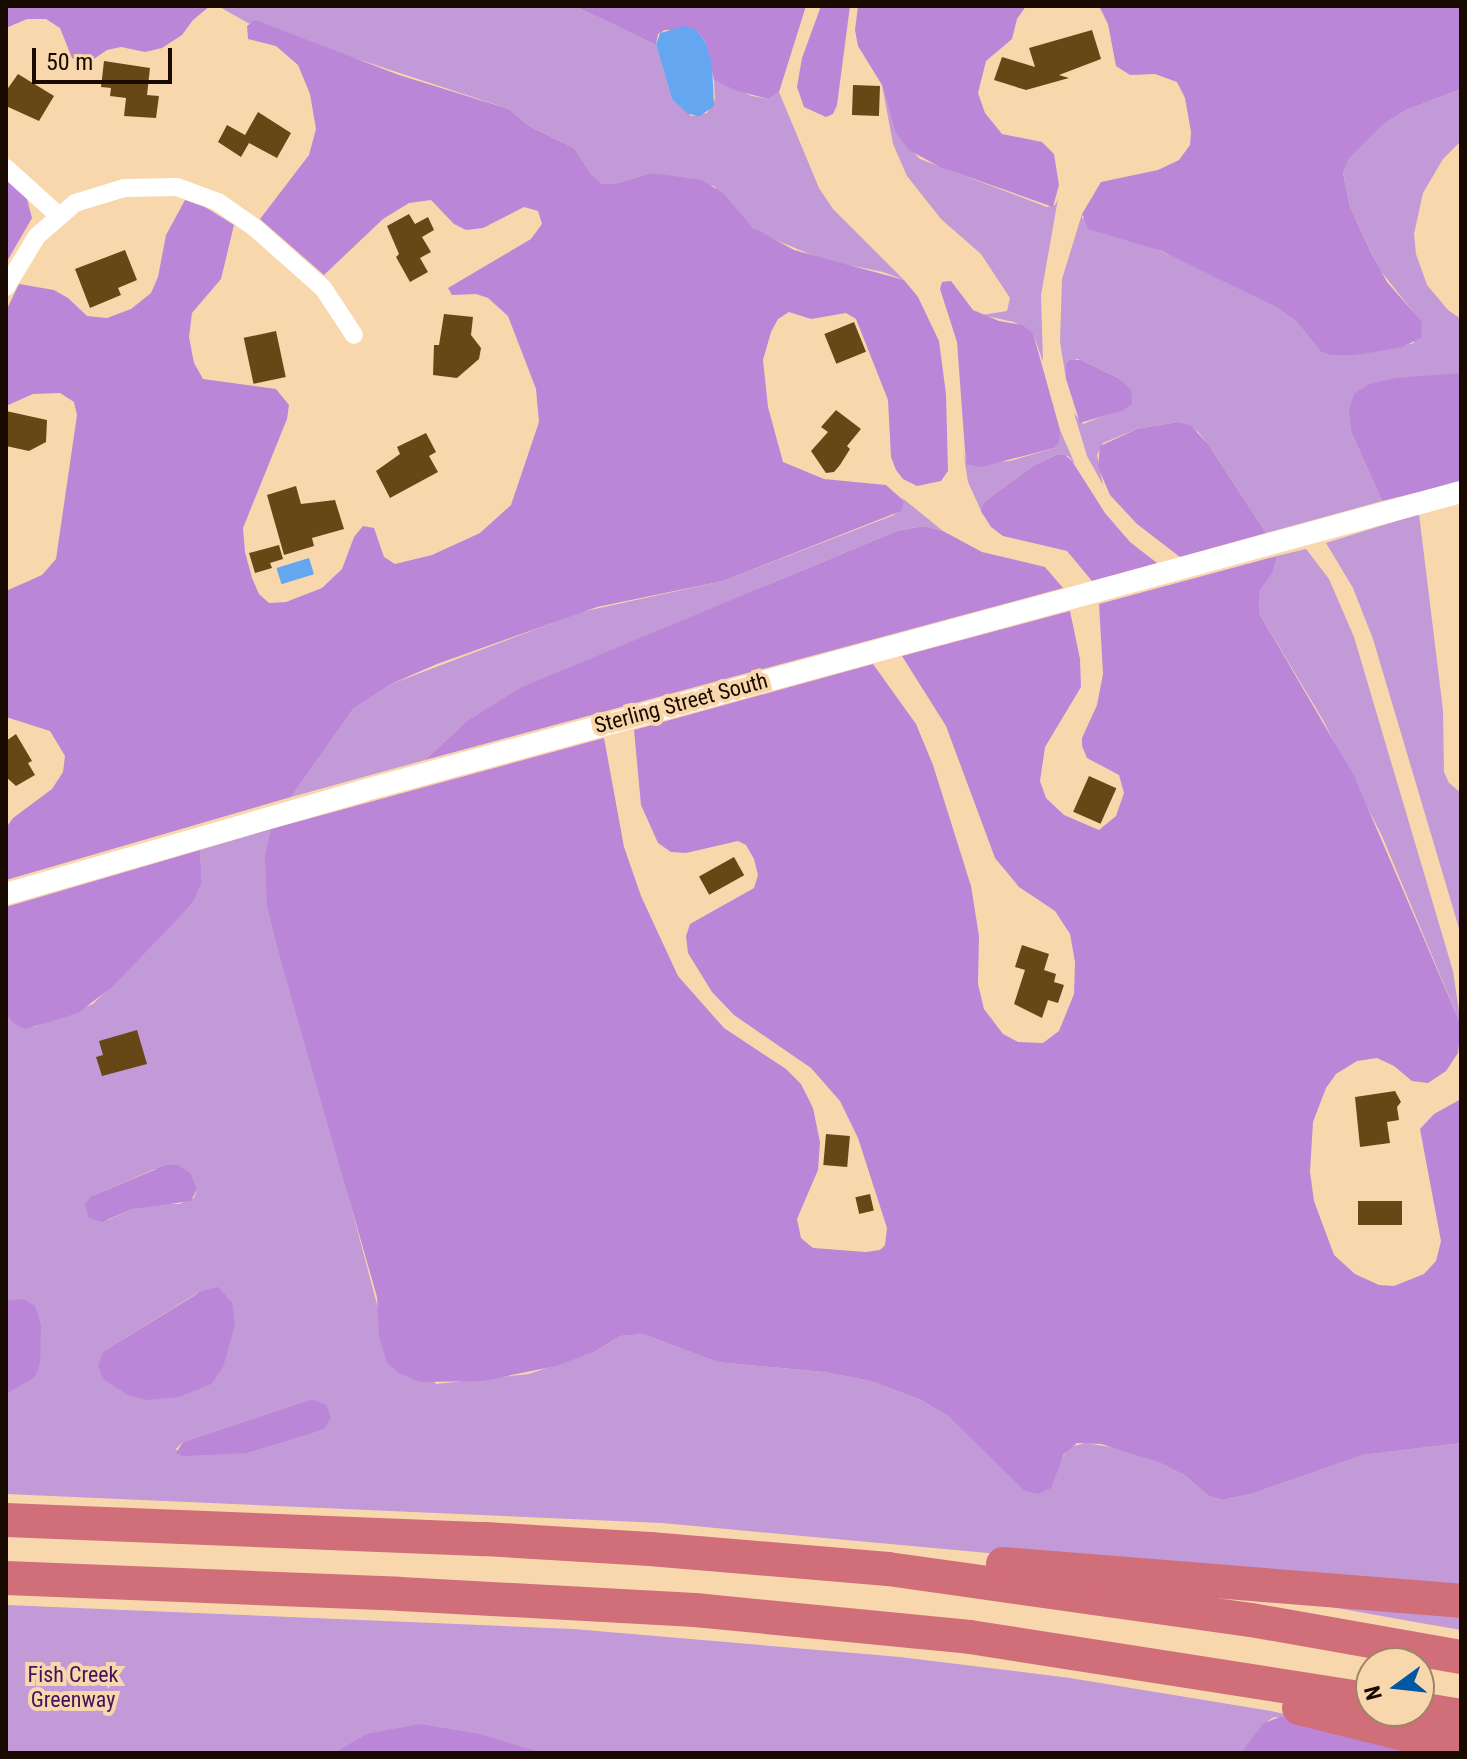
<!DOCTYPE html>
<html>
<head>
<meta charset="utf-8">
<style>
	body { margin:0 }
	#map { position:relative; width:1467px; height:1759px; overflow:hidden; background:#f8d7ad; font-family:"Roboto Condensed",sans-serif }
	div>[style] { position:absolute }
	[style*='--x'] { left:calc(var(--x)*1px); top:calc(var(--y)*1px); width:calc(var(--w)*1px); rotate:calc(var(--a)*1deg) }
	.green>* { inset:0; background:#c19ad7 }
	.forest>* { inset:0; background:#bb86d8 }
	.water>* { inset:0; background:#65a6f1; transform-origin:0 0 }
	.building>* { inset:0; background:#684717; transform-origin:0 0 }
	.minor>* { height:18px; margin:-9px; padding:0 9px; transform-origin:9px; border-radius:9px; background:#fff }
	.tertiary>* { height:22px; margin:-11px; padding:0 11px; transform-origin:11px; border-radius:11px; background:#fff }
	.motorway>* { height:34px; margin:-17px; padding:0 17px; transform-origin:17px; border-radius:17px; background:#d06e7a }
	span { translate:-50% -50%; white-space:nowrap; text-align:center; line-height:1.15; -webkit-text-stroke:8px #f8d7ad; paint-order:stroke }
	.street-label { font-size:22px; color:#190a00 }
	.park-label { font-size:22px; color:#45125c }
	.frame { position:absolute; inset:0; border:8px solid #190a00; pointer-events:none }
	.north { position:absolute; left:1355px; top:1647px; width:80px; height:80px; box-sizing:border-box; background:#f8d7ad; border:2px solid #9f8568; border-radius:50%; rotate:255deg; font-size:22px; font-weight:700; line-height:32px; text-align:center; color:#190a00 }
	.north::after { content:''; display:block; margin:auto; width:28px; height:36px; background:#0058a5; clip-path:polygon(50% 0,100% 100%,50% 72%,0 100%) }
	.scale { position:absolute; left:32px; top:48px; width:140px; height:36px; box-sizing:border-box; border:4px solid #190a00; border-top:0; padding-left:10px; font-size:24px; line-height:28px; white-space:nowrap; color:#190a00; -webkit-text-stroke:6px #f8d7ad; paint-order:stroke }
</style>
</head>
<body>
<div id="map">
	<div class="green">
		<i style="clip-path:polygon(218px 6px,575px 6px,656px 45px,672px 99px,691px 116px,707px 113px,715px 99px,714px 80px,752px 96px,769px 99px,779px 92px,819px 188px,833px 209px,912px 288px,904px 280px,883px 272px,824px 260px,766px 236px,744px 221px,714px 186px,652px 173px,618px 183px,602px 184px,591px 174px,574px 148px,529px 126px,509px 109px,248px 23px)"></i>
		<i style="clip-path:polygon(882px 85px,895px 132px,920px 159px,1047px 207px,1055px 205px,1058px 199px,1041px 295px,1043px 362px,1033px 333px,1014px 322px,982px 315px,1007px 311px,1010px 298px,981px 254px,941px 219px,907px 176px,893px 144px)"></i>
		<i style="clip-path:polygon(1461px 89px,1461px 141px,1443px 159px,1423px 193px,1414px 234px,1416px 254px,1427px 285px,1448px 310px,1461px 319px,1461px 373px,1369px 384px,1352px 434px,1382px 501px,1266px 533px,1208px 444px,1198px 432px,1178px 422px,1137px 429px,1103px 443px,1097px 455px,1103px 485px,1087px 456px,1074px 413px,1083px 424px,1129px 406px,1118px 378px,1081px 360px,1076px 359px,1066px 379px,1060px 342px,1062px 279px,1082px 214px,1082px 218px,1192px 264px,1274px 306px,1296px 321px,1321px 352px,1329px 355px,1357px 355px,1414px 343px,1414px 313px,1380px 270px,1350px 207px,1343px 173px,1349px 159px,1385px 123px,1406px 110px)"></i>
		<i style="clip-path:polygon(1060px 430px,1075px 464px,1068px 456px,1056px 455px,1033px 466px,985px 501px,983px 515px,968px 482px,963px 451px,966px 464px,1010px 461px,1054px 448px)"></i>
		<i style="clip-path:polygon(901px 497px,943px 531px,923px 526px,897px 531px,523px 687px,468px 720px,425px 760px,291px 797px,353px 709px,391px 684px,581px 612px,723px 581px,894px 515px,904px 501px)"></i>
		<i style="clip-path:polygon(1419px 514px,1443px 710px,1444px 772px,1449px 783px,1461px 793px,1461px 935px,1373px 639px,1353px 588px,1326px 543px)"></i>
		<i style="clip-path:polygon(1306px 549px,1329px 579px,1354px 637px,1453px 971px,1461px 1025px,1382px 836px,1323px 720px,1259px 613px,1260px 590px,1273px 573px,1277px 556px)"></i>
		<i style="clip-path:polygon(evenodd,271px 829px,267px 907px,273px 933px,325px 1108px,379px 1312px,436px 1384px,529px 1374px,596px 1351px,620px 1336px,643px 1334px,717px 1362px,824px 1372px,871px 1381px,921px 1400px,948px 1416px,1024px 1489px,1059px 1464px,1069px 1447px,1086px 1443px,1121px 1449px,1158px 1462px,1184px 1475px,1209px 1496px,1222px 1500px,1251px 1494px,1363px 1455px,1461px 1443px,1461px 1592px,1323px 1584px,662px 1523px,6px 1494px,6px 1014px,13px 1023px,34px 1027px,93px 1004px,193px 903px,202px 883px,200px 850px,271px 829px,155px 1169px,197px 1189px,194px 1198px,179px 1204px,158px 1203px,132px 1209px,108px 1220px,92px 1196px,155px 1169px,271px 829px,199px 1292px,103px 1379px,104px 1351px,199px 1292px,271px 829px,312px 1399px,324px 1429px,314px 1433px,248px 1453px,175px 1450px,183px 1442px,312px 1399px)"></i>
		<i style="clip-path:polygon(6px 1605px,573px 1629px,900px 1657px,1070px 1678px,1271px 1711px,1320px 1722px,1274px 1717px,1265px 1723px,1400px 1753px,6px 1753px)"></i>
		<i style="clip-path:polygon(1320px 1605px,1461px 1608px,1461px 1630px,1415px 1622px)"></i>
	</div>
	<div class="forest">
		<i style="clip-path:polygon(6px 6px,210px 6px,193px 20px,182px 35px,162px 48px,145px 52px,121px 47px,107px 50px,85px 65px,72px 58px,60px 28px,46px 19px,27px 19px,6px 28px)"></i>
		<i style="clip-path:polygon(575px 6px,806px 6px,779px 92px,769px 99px,737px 91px,714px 80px,705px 41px,696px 30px,665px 30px,658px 34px,656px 45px)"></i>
		<i style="clip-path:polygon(821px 6px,850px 6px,837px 105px,833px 114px,826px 117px,804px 107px,797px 87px,802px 58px)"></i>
		<i style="clip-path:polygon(858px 6px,1026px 6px,1017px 19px,1012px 39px,986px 61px,978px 93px,985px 113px,1002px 134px,1042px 142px,1054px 154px,1059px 185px,1053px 207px,940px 167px,909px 150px,895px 132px,882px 85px,858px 46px,855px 30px)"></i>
		<i style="clip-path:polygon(1099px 6px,1461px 6px,1461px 89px,1406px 110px,1385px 123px,1349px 159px,1343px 173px,1350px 207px,1373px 256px,1387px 282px,1422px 322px,1421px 338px,1402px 347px,1357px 355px,1329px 355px,1321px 352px,1296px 321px,1274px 306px,1162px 251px,1088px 229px,1082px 214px,1101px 182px,1158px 170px,1179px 160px,1190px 145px,1191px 132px,1185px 98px,1177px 82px,1155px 74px,1130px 75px,1116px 66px,1108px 24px)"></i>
		<i style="clip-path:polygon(255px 20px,399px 75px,509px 109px,529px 126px,574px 148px,591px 174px,602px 184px,618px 183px,652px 173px,702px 180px,723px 193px,752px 227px,794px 250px,904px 280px,918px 297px,939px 341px,946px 394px,948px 471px,941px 481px,917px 486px,903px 479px,896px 470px,891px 457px,888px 400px,856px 319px,846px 313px,811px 319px,789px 312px,778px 319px,771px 332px,763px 360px,768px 407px,783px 462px,824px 479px,886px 485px,904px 501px,901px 511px,723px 581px,597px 607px,437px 664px,391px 684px,353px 709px,291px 797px,6px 880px,6px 828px,13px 818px,52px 789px,63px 772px,65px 756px,50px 731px,6px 717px,6px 591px,42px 575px,56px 559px,77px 415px,74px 402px,60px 393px,33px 394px,6px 406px,6px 311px,19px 284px,54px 290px,68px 298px,87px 316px,107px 318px,131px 309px,151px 293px,158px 277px,166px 235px,185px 200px,205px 207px,234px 225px,221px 279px,192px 313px,189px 337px,194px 363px,203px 379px,276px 389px,289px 405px,287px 419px,243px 528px,245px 552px,252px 578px,259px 594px,269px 603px,286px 602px,322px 588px,342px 569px,354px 537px,363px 526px,374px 528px,384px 557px,395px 564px,432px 555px,480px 533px,511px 505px,539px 422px,536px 389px,508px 316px,488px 298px,476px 294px,452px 295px,448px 288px,531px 239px,542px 224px,538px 211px,524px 207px,483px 228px,466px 230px,454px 224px,431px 200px,409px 203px,383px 219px,324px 275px,260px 219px,309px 155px,316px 129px,310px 94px,298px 65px,276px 46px,248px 39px,247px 26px)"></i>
		<i style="clip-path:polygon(6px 179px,26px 195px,32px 218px,6px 263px)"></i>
		<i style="clip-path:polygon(951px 281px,973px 310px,999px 321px,1022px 325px,1033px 333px,1060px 430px,1059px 442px,1054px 448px,981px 467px,966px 464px,957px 342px,940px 289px,942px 282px)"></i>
		<i style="clip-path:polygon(1070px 360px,1081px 360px,1118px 378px,1131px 390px,1132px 404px,1124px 410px,1080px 423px,1066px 379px,1066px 364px)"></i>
		<i style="clip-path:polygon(1461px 373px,1461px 482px,1382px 501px,1352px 434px,1349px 410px,1354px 394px,1369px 384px,1396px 378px)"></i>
		<i style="clip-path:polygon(1178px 422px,1191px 426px,1208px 444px,1266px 533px,1180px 557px,1137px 524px,1110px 495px,1098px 467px,1100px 446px,1137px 429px)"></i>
		<i style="clip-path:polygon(1065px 455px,1072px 461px,1105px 513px,1130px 542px,1157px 563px,1092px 581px,1067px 551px,1003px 536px,991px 527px,981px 511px,985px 501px,1033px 466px,1056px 455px)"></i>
		<i style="clip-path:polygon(923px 526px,943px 531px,982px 552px,1045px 567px,1063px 588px,425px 760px,468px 720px,522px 687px,897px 531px)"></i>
		<i style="clip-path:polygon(1277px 556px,1273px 573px,1260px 590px,1259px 613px,1354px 776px,1461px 1025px,1458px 1053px,1446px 1071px,1428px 1083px,1412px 1081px,1394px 1066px,1377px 1058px,1357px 1061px,1336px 1074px,1326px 1088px,1313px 1122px,1310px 1172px,1314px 1201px,1334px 1255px,1355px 1274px,1379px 1285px,1394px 1286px,1424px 1274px,1436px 1261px,1441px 1241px,1420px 1129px,1434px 1114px,1461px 1099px,1461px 1443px,1363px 1455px,1251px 1494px,1222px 1500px,1209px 1496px,1184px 1475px,1158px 1462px,1101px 1444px,1077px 1443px,1064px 1454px,1051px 1488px,1038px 1494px,1024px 1490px,948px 1416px,921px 1400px,871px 1381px,824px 1372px,717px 1362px,643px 1334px,620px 1336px,596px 1351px,556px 1366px,483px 1381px,420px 1382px,399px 1373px,387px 1363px,379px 1336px,377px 1297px,273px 933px,267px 907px,265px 856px,271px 829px,604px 738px,624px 847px,641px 896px,678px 976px,724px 1028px,786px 1069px,801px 1084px,813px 1108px,820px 1142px,818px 1170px,797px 1219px,801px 1238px,813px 1248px,866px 1252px,880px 1250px,885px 1245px,887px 1228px,858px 1138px,840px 1101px,811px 1068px,734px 1015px,712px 992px,688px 953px,686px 936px,690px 924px,754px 888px,758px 875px,754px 859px,746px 845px,738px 841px,686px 853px,671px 852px,658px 843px,641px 805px,634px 730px,873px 664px,916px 724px,933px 765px,971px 886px,979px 936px,978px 984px,984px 1009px,1003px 1034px,1018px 1042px,1043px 1043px,1059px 1031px,1074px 994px,1075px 962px,1070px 934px,1055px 911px,1019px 887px,995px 858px,946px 726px,902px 656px,1070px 611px,1080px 659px,1081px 687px,1045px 747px,1040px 781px,1046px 798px,1064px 815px,1099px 830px,1116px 816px,1124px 793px,1119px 775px,1087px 758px,1082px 746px,1082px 738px,1097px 705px,1103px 674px,1099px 604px)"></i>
		<i style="clip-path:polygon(200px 850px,202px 883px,193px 903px,112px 987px,78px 1013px,26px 1029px,13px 1023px,6px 1014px,6px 907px)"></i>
		<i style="clip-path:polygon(166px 1165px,178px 1165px,190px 1173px,197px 1189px,191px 1201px,132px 1209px,102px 1222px,89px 1218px,85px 1204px,92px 1196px)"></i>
		<i style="clip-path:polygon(218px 1287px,232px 1303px,235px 1325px,223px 1367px,211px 1384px,179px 1397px,147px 1400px,128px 1395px,103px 1379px,98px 1365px,104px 1351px,200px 1292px)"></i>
		<i style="clip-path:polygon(23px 1299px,35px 1306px,41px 1325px,40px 1363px,35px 1377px,6px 1394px,6px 1301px)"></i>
		<i style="clip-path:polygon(312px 1399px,326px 1405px,331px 1418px,324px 1429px,314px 1433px,248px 1453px,183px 1456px,176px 1453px,183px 1442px)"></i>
		<i style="clip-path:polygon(1280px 1717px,1306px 1721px,1435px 1753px,1241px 1753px,1264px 1723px)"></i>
		<i style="clip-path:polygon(420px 1724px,479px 1734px,542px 1753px,334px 1753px,367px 1734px)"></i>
	</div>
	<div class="water">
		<i style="clip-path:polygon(685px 26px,696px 30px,705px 41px,712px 64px,714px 106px,700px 116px,688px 114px,672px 99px,656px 45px,660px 33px)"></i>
		<i style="left:309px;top:558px;width:17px;height:34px;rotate:73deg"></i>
	</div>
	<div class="building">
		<i style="clip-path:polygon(1092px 30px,1101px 59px,1059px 75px,1069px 78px,1026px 90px,994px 80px,1002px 57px,1035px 67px,1029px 48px)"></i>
		<i style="clip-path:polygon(104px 61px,150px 68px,147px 95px,159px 96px,156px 118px,124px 116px,126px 98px,110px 96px,111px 88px,101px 87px)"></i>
		<i style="clip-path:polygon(18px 74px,54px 96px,39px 121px,6px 106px,6px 91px)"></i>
		<i style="left:853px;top:85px;width:27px;height:30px;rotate:2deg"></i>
		<i style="clip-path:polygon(258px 112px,291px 133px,277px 158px,249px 143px,241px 157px,218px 142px,227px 125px,245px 135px)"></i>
		<i style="clip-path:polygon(409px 214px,415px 224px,428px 217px,434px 230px,422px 237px,431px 252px,420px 258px,428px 272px,410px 282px,396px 257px,399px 254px,387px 226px)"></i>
		<i style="clip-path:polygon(125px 250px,137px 280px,118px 288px,121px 295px,90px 308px,75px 269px)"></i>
		<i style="clip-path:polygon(444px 314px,473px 317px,471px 335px,481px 348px,479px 359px,457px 378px,433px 375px,434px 345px,439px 345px)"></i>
		<i style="left:854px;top:322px;width:32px;height:32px;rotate:68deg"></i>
		<i style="left:276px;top:331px;width:47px;height:33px;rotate:78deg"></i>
		<i style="clip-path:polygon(836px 410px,861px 429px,847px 446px,850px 449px,840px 465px,834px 472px,826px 473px,811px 451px,828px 432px,821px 427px)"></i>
		<i style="clip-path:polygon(6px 411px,47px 420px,46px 442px,29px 451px,6px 446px)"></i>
		<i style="clip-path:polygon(426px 433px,436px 452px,429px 456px,438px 472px,390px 498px,376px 471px,400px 454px,397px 447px)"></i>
		<i style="clip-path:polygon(296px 486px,301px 504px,335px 500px,344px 529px,312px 538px,314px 546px,284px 555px,267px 495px)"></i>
		<i style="clip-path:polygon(279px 545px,283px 559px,270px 563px,272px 568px,255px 573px,249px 553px)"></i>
		<i style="clip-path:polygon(16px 734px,32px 761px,28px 763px,35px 775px,16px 786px,6px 777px,6px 741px)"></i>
		<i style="left:1089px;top:776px;width:30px;height:39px;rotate:24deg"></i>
		<i style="left:734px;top:857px;width:21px;height:40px;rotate:61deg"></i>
		<i style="clip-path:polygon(1022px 945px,1049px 954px,1044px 970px,1056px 974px,1054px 982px,1064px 985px,1058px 1003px,1048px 1000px,1042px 1018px,1014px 1004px,1025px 970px,1015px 967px)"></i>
		<i style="clip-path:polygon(137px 1030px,147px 1064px,102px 1076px,96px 1057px,103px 1055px,99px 1041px)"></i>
		<i style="clip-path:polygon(1395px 1091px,1401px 1102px,1397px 1107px,1399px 1120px,1387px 1122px,1390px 1143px,1360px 1147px,1355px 1097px)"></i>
		<i style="left:826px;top:1134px;width:24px;height:31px;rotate:5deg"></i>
		<i style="left:870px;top:1194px;width:17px;height:15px;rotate:77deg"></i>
		<i style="left:1402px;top:1201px;width:24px;height:44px;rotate:90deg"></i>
	</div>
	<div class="minor">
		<i style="--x:6;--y:168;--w:70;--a:42.1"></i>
		<i style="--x:6;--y:287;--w:60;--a:-58.7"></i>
		<i style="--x:37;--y:236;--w:50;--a:-41"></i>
		<i style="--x:75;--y:203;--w:51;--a:-17"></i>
		<i style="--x:124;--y:188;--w:53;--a:-1.1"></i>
		<i style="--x:177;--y:187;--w:44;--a:20.1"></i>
		<i style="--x:218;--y:202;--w:44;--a:34.8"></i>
		<i style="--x:254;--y:227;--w:92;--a:41.5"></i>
		<i style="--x:323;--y:288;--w:56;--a:56.6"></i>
	</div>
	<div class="tertiary">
		<i style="--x:6;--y:894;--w:371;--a:-16.1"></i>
		<i style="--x:362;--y:791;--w:1139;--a:-15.22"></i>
	</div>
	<div class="motorway">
		<i style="--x:6;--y:1520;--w:479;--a:2.3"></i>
		<i style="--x:485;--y:1539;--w:165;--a:3.5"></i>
		<i style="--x:650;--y:1549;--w:239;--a:4.8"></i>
		<i style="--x:888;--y:1569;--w:367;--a:8"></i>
		<i style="--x:1251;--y:1620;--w:213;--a:10"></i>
		<i style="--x:1003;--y:1564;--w:459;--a:4.6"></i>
		<i style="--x:6;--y:1578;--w:394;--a:2.3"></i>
		<i style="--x:400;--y:1594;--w:295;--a:3.1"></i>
		<i style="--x:695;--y:1610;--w:276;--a:5.6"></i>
		<i style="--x:970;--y:1637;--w:406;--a:8.9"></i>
		<i style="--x:1299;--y:1708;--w:167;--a:13.9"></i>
		<i style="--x:1419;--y:1709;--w:43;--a:9.5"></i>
	</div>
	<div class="street-label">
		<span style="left:681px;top:703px;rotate:-15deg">Sterling Street South</span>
	</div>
	<div class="park-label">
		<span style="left:73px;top:1687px">Fish Creek<br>Greenway</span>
	</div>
	<div class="frame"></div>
	<div class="north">N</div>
	<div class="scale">50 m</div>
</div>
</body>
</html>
